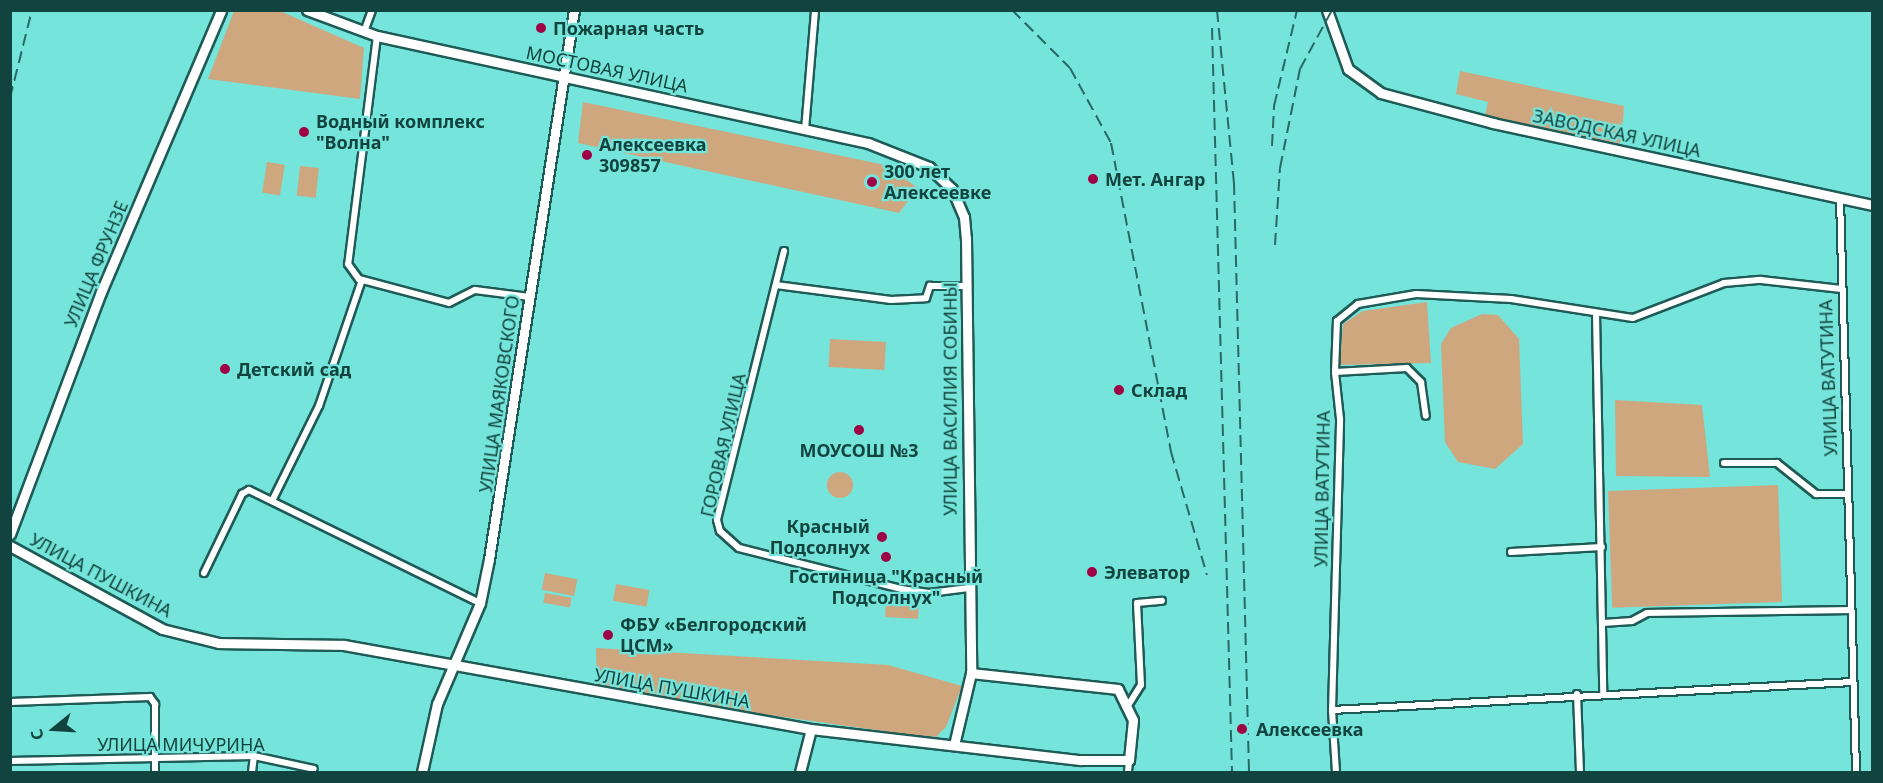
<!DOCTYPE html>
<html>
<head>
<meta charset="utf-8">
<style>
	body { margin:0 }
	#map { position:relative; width:1883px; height:783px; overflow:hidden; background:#75e4da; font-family:"Noto Sans",sans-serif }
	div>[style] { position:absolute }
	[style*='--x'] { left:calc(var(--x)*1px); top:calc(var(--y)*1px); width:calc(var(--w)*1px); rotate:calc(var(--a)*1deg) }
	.green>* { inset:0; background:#cea77f; transform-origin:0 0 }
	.round { border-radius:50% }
	.roads { filter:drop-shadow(2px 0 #1e5b56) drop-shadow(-2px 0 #1e5b56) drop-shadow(0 2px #1e5b56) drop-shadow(0 -2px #1e5b56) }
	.street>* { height:6px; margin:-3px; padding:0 3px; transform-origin:3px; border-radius:3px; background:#fff }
	.secondary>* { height:9px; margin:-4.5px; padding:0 4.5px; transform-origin:4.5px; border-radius:4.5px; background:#fff }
	.rail>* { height:2px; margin-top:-1px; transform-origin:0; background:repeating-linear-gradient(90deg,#296963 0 12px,transparent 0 18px) }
	.dots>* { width:16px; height:16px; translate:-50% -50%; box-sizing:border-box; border:3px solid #75e4da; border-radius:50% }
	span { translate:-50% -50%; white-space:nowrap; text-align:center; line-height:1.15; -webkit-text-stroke:4.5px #75e4da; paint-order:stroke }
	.poi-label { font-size:18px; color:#12443f; font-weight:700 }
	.left { translate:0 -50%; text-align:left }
	.right { translate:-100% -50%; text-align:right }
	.street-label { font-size:18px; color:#12443f }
	.frame { position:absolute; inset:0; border:12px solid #12443f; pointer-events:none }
	.north { position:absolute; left:24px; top:699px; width:60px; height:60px; -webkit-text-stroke:4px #75e4da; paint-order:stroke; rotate:252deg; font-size:16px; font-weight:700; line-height:24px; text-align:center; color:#12443f }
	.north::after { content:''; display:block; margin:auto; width:21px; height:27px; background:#12443f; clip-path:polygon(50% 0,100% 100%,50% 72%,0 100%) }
</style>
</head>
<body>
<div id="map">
	<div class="green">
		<i style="clip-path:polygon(234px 11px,280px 11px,364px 48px,360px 99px,208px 79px)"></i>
		<i style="clip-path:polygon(1460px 71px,1624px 106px,1622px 140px,1616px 146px,1485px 116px,1488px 102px,1456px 94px)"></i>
		<i style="clip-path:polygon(583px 102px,885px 165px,918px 188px,899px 213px,578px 143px)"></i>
		<i style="left:267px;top:162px;width:18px;height:31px;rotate:9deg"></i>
		<i style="left:300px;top:166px;width:19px;height:30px;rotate:6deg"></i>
		<i style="clip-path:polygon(1427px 302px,1431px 363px,1340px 365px,1343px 324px,1363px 311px)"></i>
		<i style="clip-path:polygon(1482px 314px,1498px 315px,1519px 339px,1523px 444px,1495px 469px,1458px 462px,1445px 442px,1441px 344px,1451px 328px)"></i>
		<i style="left:830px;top:339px;width:56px;height:28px;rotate:3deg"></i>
		<i style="clip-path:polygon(1615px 400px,1702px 405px,1710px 477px,1616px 476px)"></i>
		<i class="round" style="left:827px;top:472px;width:26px;height:26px"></i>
		<i style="left:1778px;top:485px;width:117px;height:170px;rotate:88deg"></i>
		<i style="left:545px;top:573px;width:33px;height:17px;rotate:11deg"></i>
		<i style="left:616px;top:584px;width:34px;height:17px;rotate:10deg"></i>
		<i style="left:545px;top:593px;width:27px;height:10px;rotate:10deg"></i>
		<i style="left:886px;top:600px;width:33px;height:17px;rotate:3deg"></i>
		<i style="clip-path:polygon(596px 648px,888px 665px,962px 686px,946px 727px,936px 737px,911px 735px,597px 691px)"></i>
	</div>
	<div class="roads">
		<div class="street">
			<i style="--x:364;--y:32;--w:23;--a:-70"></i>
			<i style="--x:377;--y:36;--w:230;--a:97.2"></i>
			<i style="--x:348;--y:264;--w:19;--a:54"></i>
			<i style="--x:359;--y:279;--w:93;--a:14.9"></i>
			<i style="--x:449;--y:303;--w:29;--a:-27"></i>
			<i style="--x:475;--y:290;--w:55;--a:7.3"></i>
			<i style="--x:805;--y:130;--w:120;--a:-85.2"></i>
			<i style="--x:1840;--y:198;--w:574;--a:88.4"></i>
			<i style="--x:784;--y:251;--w:277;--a:104"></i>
			<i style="--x:717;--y:520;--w:11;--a:75"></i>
			<i style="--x:720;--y:531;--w:25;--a:42"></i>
			<i style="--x:739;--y:548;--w:167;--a:14.2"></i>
			<i style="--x:901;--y:589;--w:28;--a:8"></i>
			<i style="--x:929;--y:593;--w:40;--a:-7.1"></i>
			<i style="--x:776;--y:285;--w:116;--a:7.4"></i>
			<i style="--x:891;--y:300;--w:35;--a:-3"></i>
			<i style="--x:926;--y:298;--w:13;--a:-72"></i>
			<i style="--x:930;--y:286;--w:36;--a:0"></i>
			<i style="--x:1596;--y:314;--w:380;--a:88.9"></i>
			<i style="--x:1335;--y:372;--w:72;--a:-3.2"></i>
			<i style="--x:1407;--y:368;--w:20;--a:45"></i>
			<i style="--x:1421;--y:382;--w:34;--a:82"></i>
			<i style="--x:1724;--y:463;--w:53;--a:0"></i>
			<i style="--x:1777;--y:463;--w:50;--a:38.5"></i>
			<i style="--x:1816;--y:494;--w:31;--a:0"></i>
			<i style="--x:273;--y:499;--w:104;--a:-63.7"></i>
			<i style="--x:319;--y:406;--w:133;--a:-71.2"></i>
			<i style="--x:1511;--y:552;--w:91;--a:-3.1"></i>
			<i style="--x:204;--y:573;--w:88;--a:-64.3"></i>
			<i style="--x:242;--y:494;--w:8;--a:-30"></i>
			<i style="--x:249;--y:490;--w:257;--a:26.1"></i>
			<i style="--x:1603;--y:623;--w:29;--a:-4"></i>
			<i style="--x:1632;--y:621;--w:17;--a:-28"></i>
			<i style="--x:1647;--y:613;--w:203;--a:-0.8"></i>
			<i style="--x:1577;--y:694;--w:78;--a:87.8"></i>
			<i style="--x:10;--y:702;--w:140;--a:-2"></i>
			<i style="--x:150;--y:697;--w:9;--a:54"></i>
			<i style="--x:155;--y:704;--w:68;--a:90"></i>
			<i style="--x:1129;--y:704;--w:22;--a:-58"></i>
			<i style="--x:1141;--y:685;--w:82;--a:-92.8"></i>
			<i style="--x:1137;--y:603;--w:25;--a:-5"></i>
			<i style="--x:1332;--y:710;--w:522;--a:-3.08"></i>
			<i style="--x:10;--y:761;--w:244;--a:-1.2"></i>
			<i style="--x:254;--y:756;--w:61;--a:12.2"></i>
			<i style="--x:252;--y:772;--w:16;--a:-83"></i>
			<i style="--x:1128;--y:772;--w:12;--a:-85"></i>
			<i style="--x:1336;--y:772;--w:62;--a:-93.7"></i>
			<i style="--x:1332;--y:710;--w:291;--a:-88.4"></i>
			<i style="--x:1340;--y:419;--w:47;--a:-96.1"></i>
			<i style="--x:1335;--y:372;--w:51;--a:-87.8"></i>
			<i style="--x:1337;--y:321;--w:27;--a:-39"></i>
			<i style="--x:1358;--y:304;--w:59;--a:-9.8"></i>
			<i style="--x:1416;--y:294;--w:95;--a:3"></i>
			<i style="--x:1511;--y:299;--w:123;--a:8.9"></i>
			<i style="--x:1633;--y:318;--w:97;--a:-21"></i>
			<i style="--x:1724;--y:283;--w:37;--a:-5"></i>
			<i style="--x:1761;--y:280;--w:81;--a:6.4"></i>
		</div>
		<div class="secondary">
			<i style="--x:307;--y:10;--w:75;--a:20.4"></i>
			<i style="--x:377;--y:36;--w:503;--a:12.29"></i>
			<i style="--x:868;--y:143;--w:66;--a:21.5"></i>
			<i style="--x:929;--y:167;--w:32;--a:44"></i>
			<i style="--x:952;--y:189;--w:30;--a:67"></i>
			<i style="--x:964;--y:217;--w:21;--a:85"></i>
			<i style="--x:966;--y:238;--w:435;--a:89.3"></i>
			<i style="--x:971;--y:673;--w:74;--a:103.3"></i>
			<i style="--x:1327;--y:10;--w:63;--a:70.4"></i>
			<i style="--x:1348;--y:69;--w:41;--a:36"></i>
			<i style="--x:1381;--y:93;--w:116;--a:15"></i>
			<i style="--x:1493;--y:123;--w:388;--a:12.2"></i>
			<i style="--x:10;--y:534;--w:259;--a:-69.4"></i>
			<i style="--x:101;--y:292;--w:306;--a:-66.9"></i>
			<i style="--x:10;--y:546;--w:173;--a:28.6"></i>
			<i style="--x:162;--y:629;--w:59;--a:13.8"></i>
			<i style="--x:219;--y:643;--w:125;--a:0.9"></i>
			<i style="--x:344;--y:645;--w:474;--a:10.2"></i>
			<i style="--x:811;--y:729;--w:271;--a:6.6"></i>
			<i style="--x:1080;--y:760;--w:49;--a:0"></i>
			<i style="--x:1129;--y:760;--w:40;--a:-84.3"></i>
			<i style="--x:1133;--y:720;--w:34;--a:-116"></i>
			<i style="--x:1118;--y:689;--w:148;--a:-173.8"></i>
			<i style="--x:422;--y:772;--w:70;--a:-77.6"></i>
			<i style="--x:437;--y:704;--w:110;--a:-66.9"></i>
			<i style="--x:480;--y:603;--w:45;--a:-78.4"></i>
			<i style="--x:489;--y:559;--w:556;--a:-81.2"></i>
			<i style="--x:800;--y:772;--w:44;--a:-75.7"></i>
		</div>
	</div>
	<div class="rail">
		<i style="--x:1012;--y:10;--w:82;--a:45"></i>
		<i style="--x:1070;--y:68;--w:85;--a:61.3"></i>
		<i style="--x:1111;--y:143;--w:315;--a:79"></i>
		<i style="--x:1171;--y:452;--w:128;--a:73.7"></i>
		<i style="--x:1217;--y:10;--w:174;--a:84.4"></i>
		<i style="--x:1234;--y:183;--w:589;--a:88.54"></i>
		<i style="--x:1212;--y:28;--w:744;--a:88.46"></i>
		<i style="--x:10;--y:98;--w:91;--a:-76"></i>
		<i style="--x:1272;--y:146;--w:40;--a:-87.1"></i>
		<i style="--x:1274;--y:106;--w:99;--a:-76.5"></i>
		<i style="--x:1275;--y:245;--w:77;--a:-86.3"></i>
		<i style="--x:1280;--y:168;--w:101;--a:-78.6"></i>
		<i style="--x:1300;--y:69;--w:67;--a:-61.5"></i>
	</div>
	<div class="dots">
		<i style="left:541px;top:28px;background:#9f0244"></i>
		<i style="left:304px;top:132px;background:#9f0244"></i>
		<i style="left:587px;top:155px;background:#9f0244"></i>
		<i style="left:1093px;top:179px;background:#9f0244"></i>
		<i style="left:872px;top:182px;background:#9f0244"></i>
		<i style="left:225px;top:369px;background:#9f0244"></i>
		<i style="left:1119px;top:390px;background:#9f0244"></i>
		<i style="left:859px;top:430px;background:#9f0244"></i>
		<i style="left:882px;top:537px;background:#9f0244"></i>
		<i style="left:886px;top:557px;background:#9f0244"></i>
		<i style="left:1092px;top:572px;background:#9f0244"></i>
		<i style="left:608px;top:635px;background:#9f0244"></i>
		<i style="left:1242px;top:729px;background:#9f0244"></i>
	</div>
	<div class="poi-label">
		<span class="left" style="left:553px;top:28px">Пожарная часть</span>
		<span class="left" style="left:316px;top:132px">Водный комплекс<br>"Волна"</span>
		<span class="left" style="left:599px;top:155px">Алексеевка<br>309857</span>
		<span class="left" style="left:884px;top:182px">300 лет<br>Алексеевке</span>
		<span class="left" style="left:1105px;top:179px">Мет. Ангар</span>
		<span class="left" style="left:237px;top:369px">Детский сад</span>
		<span class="left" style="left:1131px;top:390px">Склад</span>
		<span style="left:859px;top:450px">МОУСОШ №3</span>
		<span class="right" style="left:870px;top:537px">Красный<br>Подсолнух</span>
		<span class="left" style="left:1104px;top:572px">Элеватор</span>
		<span style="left:886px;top:587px">Гостиница "Красный<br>Подсолнух"</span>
		<span class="left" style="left:620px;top:635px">ФБУ «Белгородский<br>ЦСМ»</span>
		<span class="left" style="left:1256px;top:729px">Алексеевка</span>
	</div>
	<div class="street-label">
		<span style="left:607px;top:69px;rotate:12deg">МОСТОВАЯ УЛИЦА</span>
		<span style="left:1617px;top:133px;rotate:12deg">ЗАВОДСКАЯ УЛИЦА</span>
		<span style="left:96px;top:264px;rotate:-67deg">УЛИЦА ФРУНЗЕ</span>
		<span style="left:1828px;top:378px;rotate:-92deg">УЛИЦА ВАТУТИНА</span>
		<span style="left:499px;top:394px;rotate:-82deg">УЛИЦА МАЯКОВСКОГО</span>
		<span style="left:950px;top:399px;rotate:-90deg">УЛИЦА ВАСИЛИЯ СОБИНЫ</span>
		<span style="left:723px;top:445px;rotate:-77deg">ГОРОВАЯ УЛИЦА</span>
		<span style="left:1322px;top:489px;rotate:-89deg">УЛИЦА ВАТУТИНА</span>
		<span style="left:101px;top:575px;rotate:28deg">УЛИЦА ПУШКИНА</span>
		<span style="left:672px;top:688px;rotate:10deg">УЛИЦА ПУШКИНА</span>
		<span style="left:181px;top:744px">УЛИЦА МИЧУРИНА</span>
	</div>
	<div class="frame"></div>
	<div class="north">С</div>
</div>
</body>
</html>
